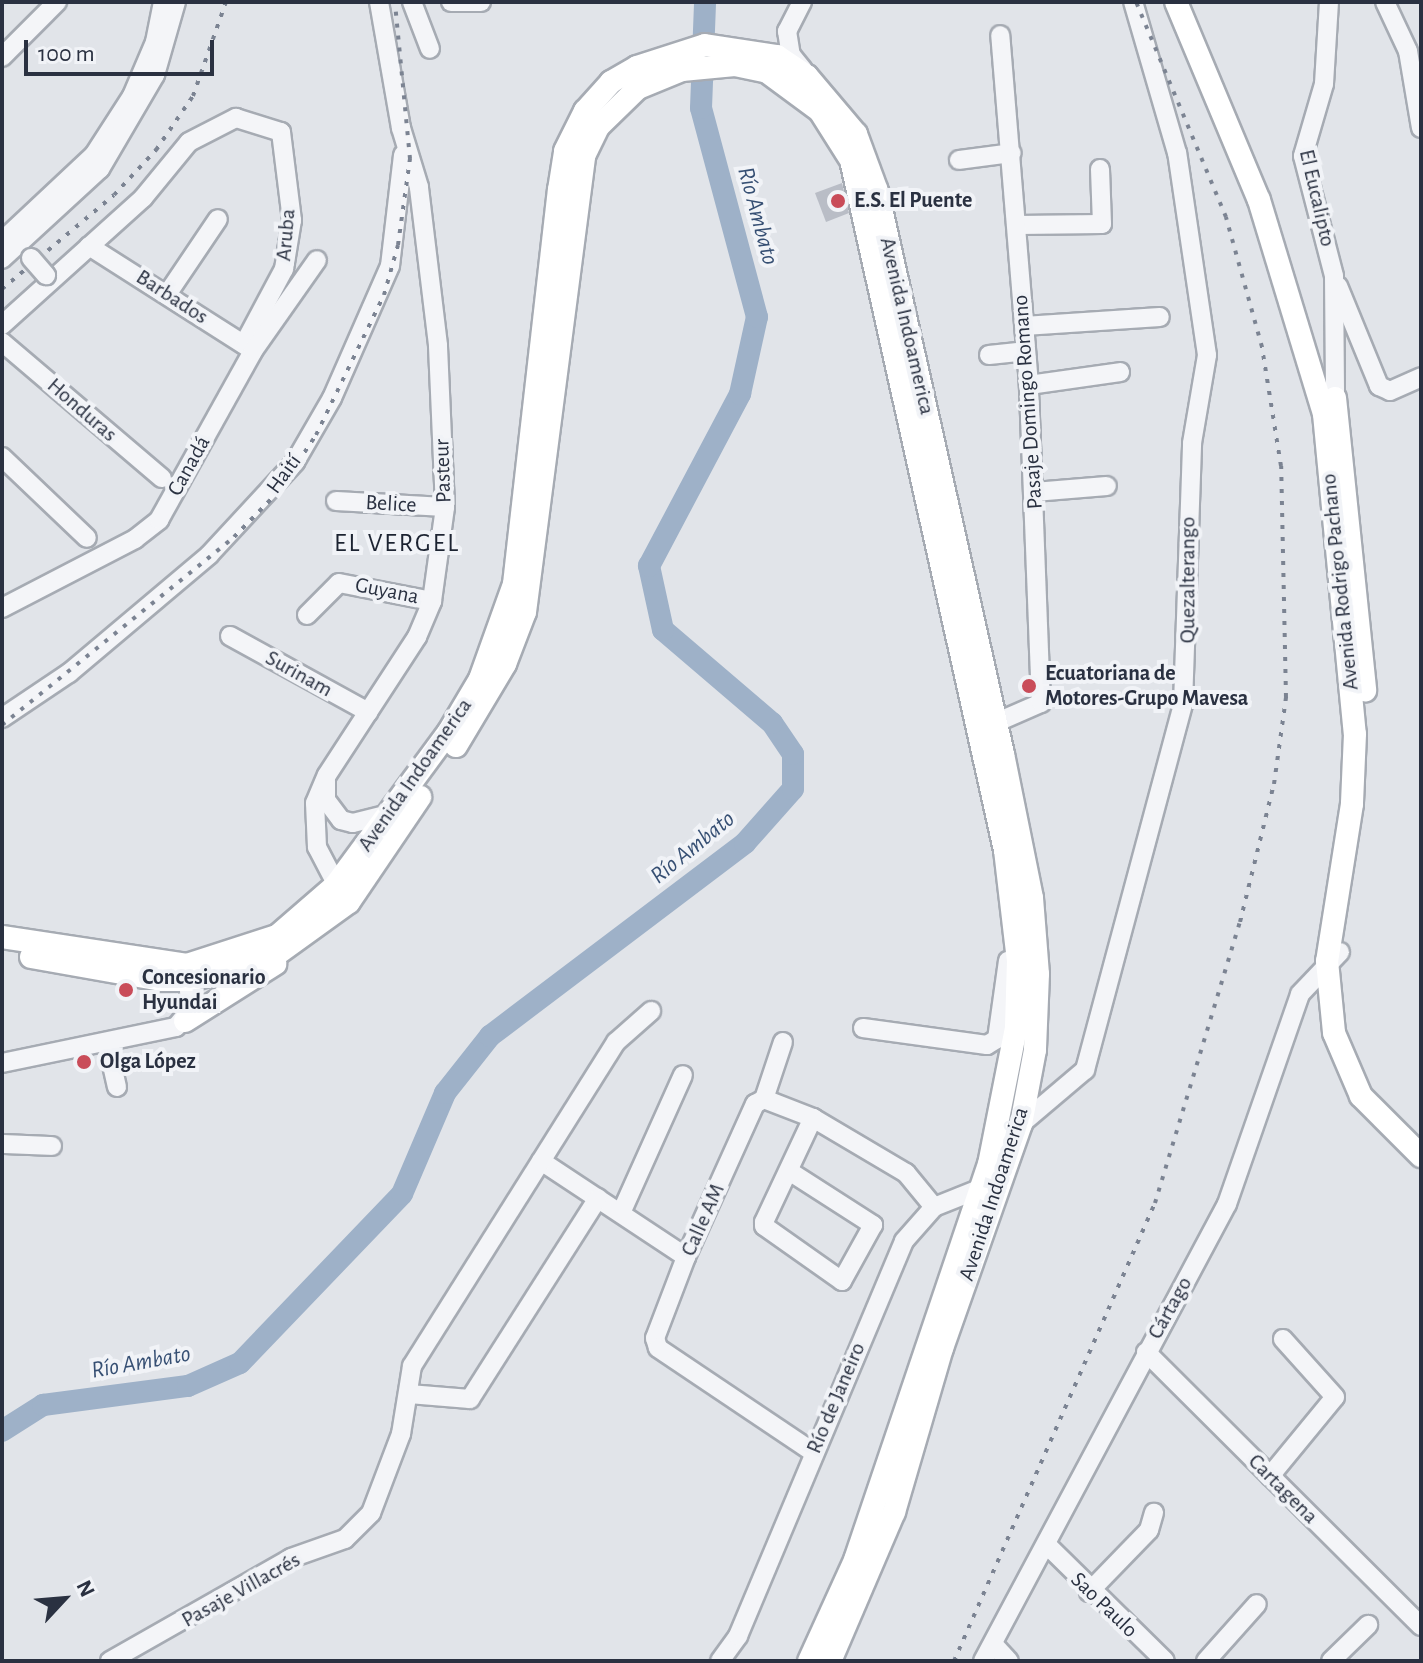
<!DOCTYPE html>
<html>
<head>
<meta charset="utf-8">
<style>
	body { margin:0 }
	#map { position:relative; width:1423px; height:1663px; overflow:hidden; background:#e1e4e9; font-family:"Alegreya Sans",sans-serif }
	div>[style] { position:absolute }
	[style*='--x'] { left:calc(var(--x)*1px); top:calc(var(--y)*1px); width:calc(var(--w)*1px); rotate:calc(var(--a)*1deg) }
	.river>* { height:22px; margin:-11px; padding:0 11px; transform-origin:11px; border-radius:11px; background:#9eb1c8 }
	.building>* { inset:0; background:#b9bdc6 }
	.roads { filter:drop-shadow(2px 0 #a6abb3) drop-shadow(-2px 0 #a6abb3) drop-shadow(0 2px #a6abb3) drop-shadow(0 -2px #a6abb3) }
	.minor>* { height:18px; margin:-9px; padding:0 9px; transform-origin:9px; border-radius:9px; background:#f4f5f8 }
	.major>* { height:22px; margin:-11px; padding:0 11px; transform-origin:11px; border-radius:11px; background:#fff }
	.rail>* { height:4px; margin-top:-2px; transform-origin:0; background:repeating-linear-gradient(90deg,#7b8392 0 4px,transparent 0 12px) }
	.bridges { filter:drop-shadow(2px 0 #a6abb3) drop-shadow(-2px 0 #a6abb3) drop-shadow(0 2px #a6abb3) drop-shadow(0 -2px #a6abb3) }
	.minor-bridge>* { height:18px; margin:-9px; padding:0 9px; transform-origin:9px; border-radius:9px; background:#f4f5f8 }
	.dots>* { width:22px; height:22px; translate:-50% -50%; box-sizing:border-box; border:4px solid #f1f3f7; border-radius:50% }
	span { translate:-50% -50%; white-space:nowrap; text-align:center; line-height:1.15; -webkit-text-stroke:8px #f1f3f7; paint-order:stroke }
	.street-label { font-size:22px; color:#2a3141 }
	.poi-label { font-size:22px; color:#2a3141; font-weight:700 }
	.left { translate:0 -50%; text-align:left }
	.water-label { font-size:24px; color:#364f73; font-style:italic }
	.quarter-label { font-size:26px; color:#1c2331; letter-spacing:2px }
	.frame { position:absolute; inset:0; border:4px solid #2a3141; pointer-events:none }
	.north { position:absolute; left:24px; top:1559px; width:80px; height:80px; -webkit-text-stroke:6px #f1f3f7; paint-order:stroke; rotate:64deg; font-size:22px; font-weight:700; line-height:32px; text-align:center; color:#2a3141 }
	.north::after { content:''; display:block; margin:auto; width:28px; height:36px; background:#2a3141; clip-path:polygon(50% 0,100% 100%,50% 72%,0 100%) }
	.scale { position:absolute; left:24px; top:40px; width:190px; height:36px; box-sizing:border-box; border:4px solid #2a3141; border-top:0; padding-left:10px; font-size:24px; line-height:28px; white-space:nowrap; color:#2a3141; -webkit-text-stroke:6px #f1f3f7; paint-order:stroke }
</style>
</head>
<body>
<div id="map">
	<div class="river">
		<i style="--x:2;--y:1431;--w:49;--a:-32.4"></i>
		<i style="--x:43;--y:1405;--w:146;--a:-7.5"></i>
		<i style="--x:188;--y:1386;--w:57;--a:-23.9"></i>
		<i style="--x:240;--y:1363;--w:234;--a:-46.2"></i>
		<i style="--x:402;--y:1194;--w:110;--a:-66.9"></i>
		<i style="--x:445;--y:1093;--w:73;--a:-51.7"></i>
		<i style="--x:490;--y:1036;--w:320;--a:-37.1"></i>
		<i style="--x:745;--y:843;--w:72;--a:-48.4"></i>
		<i style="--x:793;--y:789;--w:35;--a:-90"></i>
		<i style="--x:793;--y:754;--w:37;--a:-124"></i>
		<i style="--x:772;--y:723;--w:143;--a:-139.5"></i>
		<i style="--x:663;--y:630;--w:66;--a:-102.3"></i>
		<i style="--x:649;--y:566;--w:195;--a:-62.1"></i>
		<i style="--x:740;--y:394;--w:79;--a:-77.6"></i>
		<i style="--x:757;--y:317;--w:216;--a:-105"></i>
		<i style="--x:701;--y:108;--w:106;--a:-87.8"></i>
	</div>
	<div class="building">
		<i style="clip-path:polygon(842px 183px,849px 213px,826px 222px,815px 193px)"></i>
	</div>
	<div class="roads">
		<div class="minor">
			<i style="--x:412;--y:2;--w:50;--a:69"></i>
			<i style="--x:451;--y:2;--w:30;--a:0"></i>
			<i style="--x:802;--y:2;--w:33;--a:117"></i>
			<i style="--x:787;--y:31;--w:24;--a:81"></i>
			<i style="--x:791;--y:55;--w:19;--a:51"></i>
			<i style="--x:1329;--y:2;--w:82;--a:93.5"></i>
			<i style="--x:1324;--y:84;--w:75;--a:106.3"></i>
			<i style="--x:1303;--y:156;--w:124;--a:75.5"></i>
			<i style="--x:1334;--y:276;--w:122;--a:89.5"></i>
			<i style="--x:1385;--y:2;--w:54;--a:64.9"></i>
			<i style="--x:1408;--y:51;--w:78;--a:80.4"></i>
			<i style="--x:2;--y:57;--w:78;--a:-45"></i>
			<i style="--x:959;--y:160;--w:53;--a:-7.5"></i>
			<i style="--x:1018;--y:225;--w:84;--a:-0.7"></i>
			<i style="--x:1102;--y:224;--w:55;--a:-92.1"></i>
			<i style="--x:2;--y:241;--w:126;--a:-43.1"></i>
			<i style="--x:94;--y:155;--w:70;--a:-57.2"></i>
			<i style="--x:132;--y:96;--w:59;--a:-66.9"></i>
			<i style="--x:155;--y:42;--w:41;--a:-78.7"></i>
			<i style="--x:89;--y:246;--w:193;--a:32.5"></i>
			<i style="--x:2;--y:259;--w:133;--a:-42.6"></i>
			<i style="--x:100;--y:169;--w:109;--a:-59.7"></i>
			<i style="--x:155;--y:75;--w:76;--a:-74"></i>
			<i style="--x:1338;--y:286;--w:108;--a:67.7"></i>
			<i style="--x:1379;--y:386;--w:12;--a:24"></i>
			<i style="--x:1390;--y:391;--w:34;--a:-24"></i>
			<i style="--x:168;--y:293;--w:89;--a:-56"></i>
			<i style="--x:2;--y:325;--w:190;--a:-42"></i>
			<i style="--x:143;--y:198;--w:72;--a:-50.6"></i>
			<i style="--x:189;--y:142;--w:53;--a:-27.1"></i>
			<i style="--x:236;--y:118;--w:47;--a:17.3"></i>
			<i style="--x:281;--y:132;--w:89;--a:82.9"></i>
			<i style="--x:292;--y:220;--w:50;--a:99.3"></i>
			<i style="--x:284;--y:269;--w:85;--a:118.1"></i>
			<i style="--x:1024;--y:326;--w:136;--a:-3.8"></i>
			<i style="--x:2;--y:342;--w:210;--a:40.4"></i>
			<i style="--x:989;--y:355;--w:36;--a:-6"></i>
			<i style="--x:1029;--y:385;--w:92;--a:-8.1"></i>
			<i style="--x:2;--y:457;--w:117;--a:43.6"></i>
			<i style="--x:1034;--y:492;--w:73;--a:-4.7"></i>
			<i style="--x:336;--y:501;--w:109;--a:3.2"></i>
			<i style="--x:2;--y:608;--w:150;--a:-27.4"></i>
			<i style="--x:135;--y:539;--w:31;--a:-38"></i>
			<i style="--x:159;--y:520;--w:193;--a:-60.9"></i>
			<i style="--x:253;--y:351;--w:111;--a:-54.9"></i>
			<i style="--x:307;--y:615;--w:45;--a:-45"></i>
			<i style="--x:339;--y:583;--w:95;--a:11"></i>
			<i style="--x:230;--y:636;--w:158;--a:28.8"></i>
			<i style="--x:2;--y:718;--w:81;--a:-33.9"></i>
			<i style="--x:69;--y:673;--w:183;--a:-40.1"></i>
			<i style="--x:209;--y:555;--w:127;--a:-47.2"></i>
			<i style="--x:295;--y:462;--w:74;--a:-60"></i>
			<i style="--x:332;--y:398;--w:144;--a:-66.3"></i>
			<i style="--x:390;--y:266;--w:112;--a:-83.3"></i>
			<i style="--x:986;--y:727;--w:60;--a:-23.6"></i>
			<i style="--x:1041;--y:703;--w:318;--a:-92.2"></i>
			<i style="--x:1029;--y:385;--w:351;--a:-94.7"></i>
			<i style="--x:326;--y:781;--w:19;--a:90"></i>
			<i style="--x:326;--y:800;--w:25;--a:53"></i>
			<i style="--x:341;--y:820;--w:12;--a:14"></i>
			<i style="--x:353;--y:823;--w:37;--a:-14"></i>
			<i style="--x:341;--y:893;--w:52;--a:-117.6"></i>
			<i style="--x:317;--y:847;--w:44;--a:-92.6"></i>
			<i style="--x:315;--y:803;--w:30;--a:-67"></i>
			<i style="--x:327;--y:775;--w:165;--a:-56.9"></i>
			<i style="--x:417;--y:637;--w:39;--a:-67"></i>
			<i style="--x:432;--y:601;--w:95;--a:-82.1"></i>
			<i style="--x:445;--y:507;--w:162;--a:-92.5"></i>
			<i style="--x:438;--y:345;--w:159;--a:-96.9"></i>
			<i style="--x:419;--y:187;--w:62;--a:-107"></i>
			<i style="--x:401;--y:128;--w:128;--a:-99.9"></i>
			<i style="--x:863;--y:1028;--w:125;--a:7.8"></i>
			<i style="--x:987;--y:1045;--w:12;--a:-31"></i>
			<i style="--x:997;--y:1039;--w:79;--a:-82"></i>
			<i style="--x:107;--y:1043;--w:45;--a:77.2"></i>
			<i style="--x:2;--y:1063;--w:178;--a:-11.7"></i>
			<i style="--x:176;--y:1027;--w:22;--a:-51"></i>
			<i style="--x:190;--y:1010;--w:40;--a:-92.9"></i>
			<i style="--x:764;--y:1099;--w:10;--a:151"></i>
			<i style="--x:755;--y:1104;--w:168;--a:114.3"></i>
			<i style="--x:686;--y:1257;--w:87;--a:110.9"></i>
			<i style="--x:655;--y:1338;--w:10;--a:73"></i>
			<i style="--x:658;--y:1348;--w:187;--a:33.9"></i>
			<i style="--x:764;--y:1099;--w:53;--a:21.2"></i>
			<i style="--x:813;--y:1118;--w:108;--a:30.6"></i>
			<i style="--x:906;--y:1173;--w:44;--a:50.5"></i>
			<i style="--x:764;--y:1099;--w:60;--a:-71.6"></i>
			<i style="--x:1021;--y:1124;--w:84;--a:-40.2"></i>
			<i style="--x:1085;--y:1070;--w:379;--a:-75"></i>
			<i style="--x:1183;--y:704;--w:261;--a:-88"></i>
			<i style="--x:1192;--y:443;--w:89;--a:-80.3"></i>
			<i style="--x:1207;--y:355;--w:204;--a:-98.4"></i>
			<i style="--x:1177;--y:153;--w:157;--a:-106.2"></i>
			<i style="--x:2;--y:1144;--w:50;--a:2.3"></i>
			<i style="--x:541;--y:1161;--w:174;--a:33.5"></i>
			<i style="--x:789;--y:1171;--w:100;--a:32.7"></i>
			<i style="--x:873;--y:1225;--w:64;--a:119"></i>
			<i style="--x:842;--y:1281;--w:95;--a:-144.8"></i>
			<i style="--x:764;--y:1226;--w:4;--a:-90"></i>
			<i style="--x:764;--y:1222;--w:115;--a:-64.8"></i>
			<i style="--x:621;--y:1213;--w:151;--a:-65.8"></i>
			<i style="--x:1146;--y:1352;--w:388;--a:44.9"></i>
			<i style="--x:409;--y:1394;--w:61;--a:4.7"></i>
			<i style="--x:470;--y:1399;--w:238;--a:-57.5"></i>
			<i style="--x:1270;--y:1476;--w:102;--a:-50.6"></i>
			<i style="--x:1335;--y:1397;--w:78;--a:-131.9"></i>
			<i style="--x:1047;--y:1545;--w:165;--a:44.5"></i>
			<i style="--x:1089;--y:1592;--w:86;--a:-45.9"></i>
			<i style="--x:1149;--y:1530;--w:18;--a:-74"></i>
			<i style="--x:993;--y:1644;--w:23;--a:47"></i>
			<i style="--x:110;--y:1661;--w:208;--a:-29.6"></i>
			<i style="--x:291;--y:1558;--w:57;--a:-19.4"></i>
			<i style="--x:345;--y:1539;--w:37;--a:-45"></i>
			<i style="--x:371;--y:1513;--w:85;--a:-69.2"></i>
			<i style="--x:401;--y:1434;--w:69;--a:-80.8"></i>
			<i style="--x:412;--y:1366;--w:383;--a:-57.8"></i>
			<i style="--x:616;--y:1042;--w:47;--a:-41.5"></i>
			<i style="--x:720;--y:1661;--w:31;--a:-54"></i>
			<i style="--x:738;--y:1636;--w:428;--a:-67.2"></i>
			<i style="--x:904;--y:1241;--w:45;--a:-48.6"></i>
			<i style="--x:934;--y:1207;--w:59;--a:-21.8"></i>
			<i style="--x:983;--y:1661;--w:518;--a:-61.9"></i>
			<i style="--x:1227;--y:1204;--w:222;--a:-70.8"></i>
			<i style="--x:1300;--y:994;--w:58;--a:-46.4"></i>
			<i style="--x:1206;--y:1661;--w:76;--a:-48.2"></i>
			<i style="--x:1331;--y:1661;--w:52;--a:-44.2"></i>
		</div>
		<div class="major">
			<i style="--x:1176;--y:2;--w:215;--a:67.3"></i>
			<i style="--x:1259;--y:200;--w:224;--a:73.1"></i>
			<i style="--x:1324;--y:414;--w:321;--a:84.5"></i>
			<i style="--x:1355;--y:734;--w:70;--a:92.5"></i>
			<i style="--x:1352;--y:804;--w:159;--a:99"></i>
			<i style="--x:1327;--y:961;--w:72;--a:84.4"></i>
			<i style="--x:1334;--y:1033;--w:69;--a:66.8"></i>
			<i style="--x:1361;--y:1096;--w:85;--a:45"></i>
			<i style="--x:1335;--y:398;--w:294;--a:84.1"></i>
			<i style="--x:456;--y:746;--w:96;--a:-59.1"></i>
			<i style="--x:505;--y:664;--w:56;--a:-69"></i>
			<i style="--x:525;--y:612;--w:460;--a:-82.6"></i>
			<i style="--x:584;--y:156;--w:32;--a:-64"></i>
			<i style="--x:598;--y:127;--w:56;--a:-44.3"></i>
			<i style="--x:638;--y:88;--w:48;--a:-22.2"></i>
			<i style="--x:682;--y:70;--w:53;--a:-5.4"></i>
			<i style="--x:735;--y:65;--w:33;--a:12"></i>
			<i style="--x:767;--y:72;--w:66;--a:36.3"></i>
			<i style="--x:820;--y:111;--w:58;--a:57.7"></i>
			<i style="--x:851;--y:160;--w:707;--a:77.42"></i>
			<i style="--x:1005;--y:850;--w:111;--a:83.3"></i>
			<i style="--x:1018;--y:960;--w:68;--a:91.7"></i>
			<i style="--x:1016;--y:1028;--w:139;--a:101.2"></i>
			<i style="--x:989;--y:1164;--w:416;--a:108.7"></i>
			<i style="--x:856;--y:1558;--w:113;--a:114.5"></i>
			<i style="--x:2;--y:937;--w:187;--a:8.6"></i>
			<i style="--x:187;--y:965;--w:95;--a:-17.9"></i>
			<i style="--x:277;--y:936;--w:77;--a:-40.8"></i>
			<i style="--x:335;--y:886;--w:190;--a:-53.6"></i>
			<i style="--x:448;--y:733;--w:63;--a:-59.3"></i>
			<i style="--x:480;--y:679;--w:101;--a:-70.3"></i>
			<i style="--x:514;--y:584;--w:397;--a:-83.5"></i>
			<i style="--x:559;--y:190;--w:39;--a:-81"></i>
			<i style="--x:565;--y:151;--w:45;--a:-63.4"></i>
			<i style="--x:585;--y:111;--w:39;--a:-48"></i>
			<i style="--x:611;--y:82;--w:30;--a:-30"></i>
			<i style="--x:637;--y:67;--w:71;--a:-17.9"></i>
			<i style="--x:705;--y:45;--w:73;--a:8.7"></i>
			<i style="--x:777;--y:56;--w:36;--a:34"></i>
			<i style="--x:807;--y:76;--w:76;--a:49.8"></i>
			<i style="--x:856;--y:134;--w:61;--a:69.8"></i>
			<i style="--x:877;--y:191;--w:577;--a:77.39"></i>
			<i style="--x:1003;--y:754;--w:147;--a:78.6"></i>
			<i style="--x:1032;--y:898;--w:76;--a:85.5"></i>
			<i style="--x:1038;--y:974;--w:76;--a:92.3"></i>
			<i style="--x:1035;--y:1050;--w:75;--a:100.7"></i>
			<i style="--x:1021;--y:1124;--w:238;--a:109.4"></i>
			<i style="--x:942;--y:1348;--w:171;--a:106.3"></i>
			<i style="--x:894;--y:1512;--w:162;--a:113.2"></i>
			<i style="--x:31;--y:957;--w:132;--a:10"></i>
			<i style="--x:161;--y:980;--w:29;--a:0"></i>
			<i style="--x:190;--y:980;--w:83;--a:-14.7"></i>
			<i style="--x:270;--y:959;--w:97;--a:-35.8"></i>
			<i style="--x:349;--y:902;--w:127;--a:-55.9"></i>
			<i style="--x:185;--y:1021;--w:107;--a:-32.3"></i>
		</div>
	</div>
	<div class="rail">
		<i style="--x:2;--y:289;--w:146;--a:-40"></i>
		<i style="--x:114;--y:195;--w:62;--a:-47"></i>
		<i style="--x:156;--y:150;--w:65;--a:-55.6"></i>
		<i style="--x:193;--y:96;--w:100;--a:-70.7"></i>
		<i style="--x:2;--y:725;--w:299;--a:-39"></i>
		<i style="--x:234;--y:537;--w:63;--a:-45.6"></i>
		<i style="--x:278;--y:492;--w:69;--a:-56.3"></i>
		<i style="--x:316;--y:435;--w:156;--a:-64.1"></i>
		<i style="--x:384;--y:295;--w:52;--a:-74.4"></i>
		<i style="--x:398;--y:245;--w:87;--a:-82.1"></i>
		<i style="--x:410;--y:159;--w:158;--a:-95.5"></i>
		<i style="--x:954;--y:1661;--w:500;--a:-66.31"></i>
		<i style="--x:1155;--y:1203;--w:294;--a:-73.2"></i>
		<i style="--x:1240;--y:922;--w:142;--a:-76.2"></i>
		<i style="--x:1274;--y:784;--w:88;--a:-82.1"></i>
		<i style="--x:1286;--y:697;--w:231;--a:-91.2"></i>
		<i style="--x:1281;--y:466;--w:121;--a:-99.1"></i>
		<i style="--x:1262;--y:347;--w:135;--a:-105.5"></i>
		<i style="--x:1226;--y:217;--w:233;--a:-112.7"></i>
	</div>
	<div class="bridges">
		<div class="minor-bridge">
			<i style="--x:31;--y:258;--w:23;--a:49"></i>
		</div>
	</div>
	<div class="dots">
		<i style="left:838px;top:201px;background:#c94c59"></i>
		<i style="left:1029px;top:686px;background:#c94c59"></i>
		<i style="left:126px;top:990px;background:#c94c59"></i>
		<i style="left:84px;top:1062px;background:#c94c59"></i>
	</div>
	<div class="street-label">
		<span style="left:1317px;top:198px;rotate:77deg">El Eucalipto</span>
		<span style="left:286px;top:235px;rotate:-85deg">Aruba</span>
		<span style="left:172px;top:297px;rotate:33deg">Barbados</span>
		<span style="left:907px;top:326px;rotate:77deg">Avenida Indoamerica</span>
		<span style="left:1028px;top:402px;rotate:-94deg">Pasaje Domingo Romano</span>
		<span style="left:82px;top:410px;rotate:41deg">Honduras</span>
		<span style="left:189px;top:466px;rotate:-61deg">Canadá</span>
		<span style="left:443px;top:471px;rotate:-92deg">Pasteur</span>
		<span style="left:284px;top:474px;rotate:-54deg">Haití</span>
		<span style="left:391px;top:504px;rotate:3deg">Belice</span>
		<span style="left:1188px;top:580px;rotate:-90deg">Quezalterango</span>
		<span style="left:1340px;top:582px;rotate:-96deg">Avenida Rodrigo Pachano</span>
		<span style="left:387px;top:591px;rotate:11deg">Guyana</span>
		<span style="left:299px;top:674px;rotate:29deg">Surinam</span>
		<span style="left:415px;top:775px;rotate:-55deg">Avenida Indoamerica</span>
		<span style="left:994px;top:1194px;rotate:-72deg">Avenida Indoamerica</span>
		<span style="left:703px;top:1220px;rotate:-66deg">Calle AM</span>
		<span style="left:1170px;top:1308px;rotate:-61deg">Cártago</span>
		<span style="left:836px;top:1398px;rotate:-67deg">Río de Janeiro</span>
		<span style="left:1283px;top:1489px;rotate:45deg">Cartagena</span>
		<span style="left:241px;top:1590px;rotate:-29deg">Pasaje Villacrés</span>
		<span style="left:1104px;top:1605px;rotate:44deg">Sao Paulo</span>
	</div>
	<div class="poi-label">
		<span class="left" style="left:854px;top:201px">E.S. El Puente</span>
		<span class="left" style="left:1045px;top:686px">Ecuatoriana de<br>Motores-Grupo Mavesa</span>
		<span class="left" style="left:142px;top:990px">Concesionario<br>Hyundai</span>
		<span class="left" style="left:100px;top:1062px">Olga López</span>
	</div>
	<div class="water-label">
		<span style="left:757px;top:216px;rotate:75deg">Río Ambato</span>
		<span style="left:693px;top:848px;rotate:-39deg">Río Ambato</span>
		<span style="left:141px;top:1363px;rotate:-10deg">Río Ambato</span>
	</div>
	<div class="quarter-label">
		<span style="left:397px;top:544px">EL VERGEL</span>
	</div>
	<div class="frame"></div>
	<div class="north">N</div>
	<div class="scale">100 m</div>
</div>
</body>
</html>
